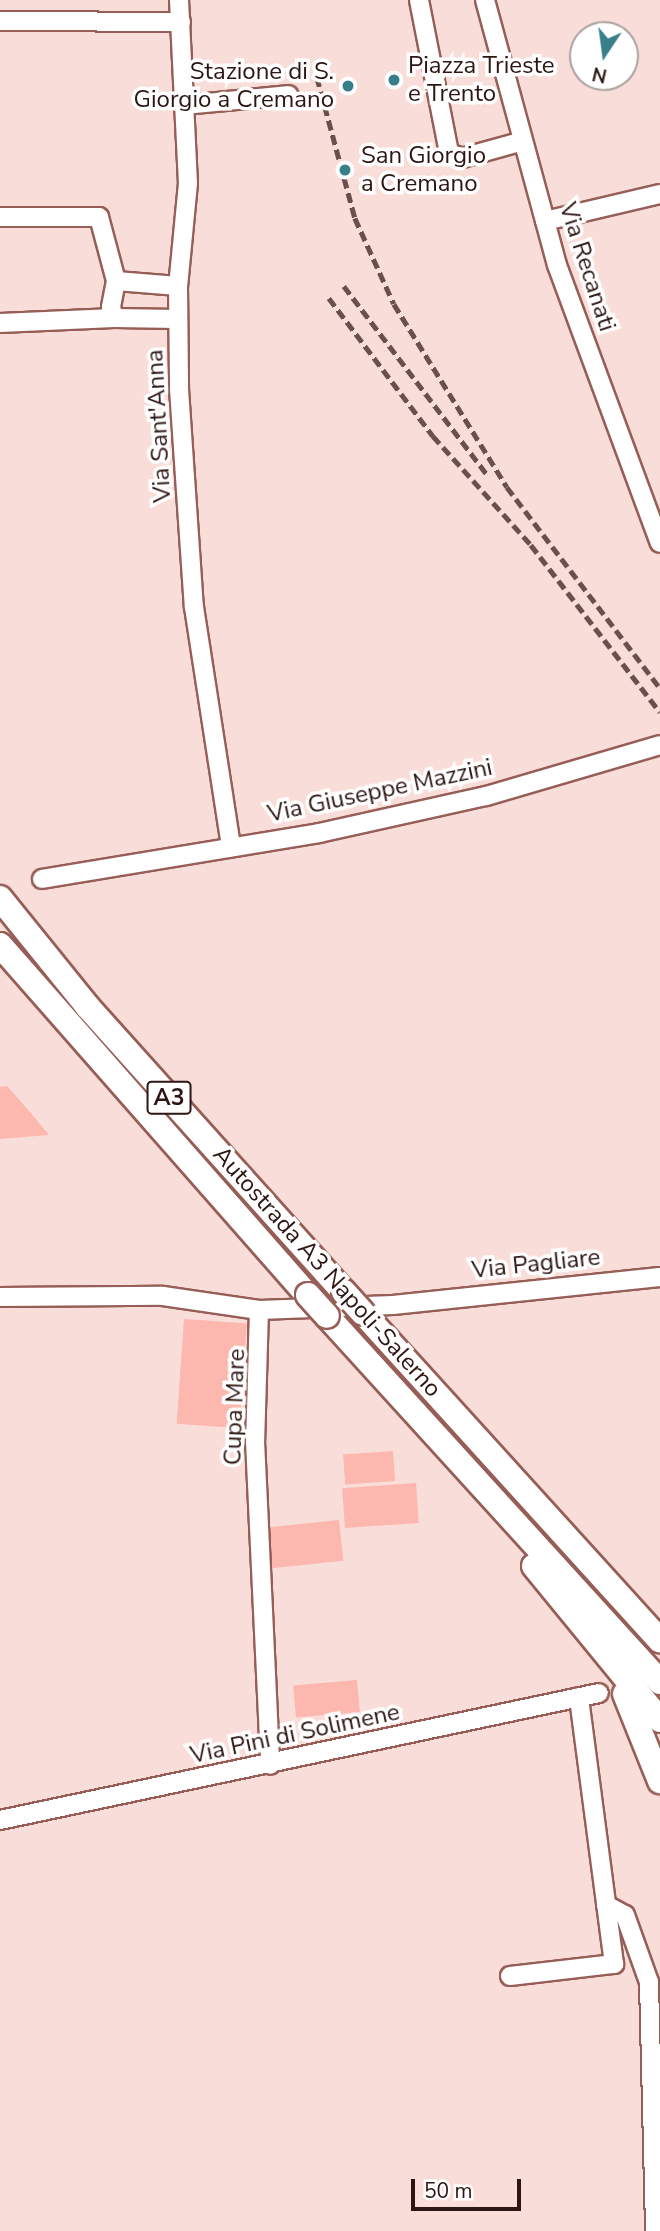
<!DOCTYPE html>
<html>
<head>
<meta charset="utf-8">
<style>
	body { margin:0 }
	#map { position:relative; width:660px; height:2231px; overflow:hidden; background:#f8ddd9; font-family:"Nunito Sans",sans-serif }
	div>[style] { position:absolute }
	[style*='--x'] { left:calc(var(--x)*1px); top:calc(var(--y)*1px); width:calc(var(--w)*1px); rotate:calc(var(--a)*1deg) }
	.green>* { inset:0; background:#fcb7ae; transform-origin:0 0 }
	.roads { filter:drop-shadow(2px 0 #965e56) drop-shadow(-2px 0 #965e56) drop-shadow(0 2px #965e56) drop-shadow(0 -2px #965e56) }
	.minor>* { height:18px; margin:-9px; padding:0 9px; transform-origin:9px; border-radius:9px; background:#fff }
	.highway>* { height:24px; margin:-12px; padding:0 12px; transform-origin:12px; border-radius:12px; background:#fff }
	.rail>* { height:4.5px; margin-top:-2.25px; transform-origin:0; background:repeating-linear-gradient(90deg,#68504c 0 10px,transparent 0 15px) }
	.bridges { filter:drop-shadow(2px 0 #965e56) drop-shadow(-2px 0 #965e56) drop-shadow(0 2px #965e56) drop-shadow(0 -2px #965e56) }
	.highway-bridge>* { height:24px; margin:-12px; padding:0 12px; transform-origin:12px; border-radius:12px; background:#fff }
	.dots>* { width:19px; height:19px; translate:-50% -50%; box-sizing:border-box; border:4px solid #fff; border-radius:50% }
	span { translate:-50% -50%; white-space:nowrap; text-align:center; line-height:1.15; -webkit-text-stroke:7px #fff; paint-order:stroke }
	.shield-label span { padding:2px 5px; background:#fff; border:2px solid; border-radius:5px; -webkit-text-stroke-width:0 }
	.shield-label { font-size:23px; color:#2c1512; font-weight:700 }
	.poi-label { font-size:24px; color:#2c1512 }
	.left { translate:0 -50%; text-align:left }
	.right { translate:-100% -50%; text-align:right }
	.street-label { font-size:24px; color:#2c1512 }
	.north { position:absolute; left:569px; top:21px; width:70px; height:70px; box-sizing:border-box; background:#fff; border:2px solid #aba1a0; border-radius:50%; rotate:193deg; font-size:19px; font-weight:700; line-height:28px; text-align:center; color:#2c1512 }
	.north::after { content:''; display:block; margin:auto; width:24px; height:32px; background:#397f8a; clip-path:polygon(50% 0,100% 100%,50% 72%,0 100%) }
	.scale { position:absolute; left:411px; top:2179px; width:110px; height:32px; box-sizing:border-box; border:4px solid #2c1512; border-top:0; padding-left:9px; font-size:21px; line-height:24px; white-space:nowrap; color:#2c1512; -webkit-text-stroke:5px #fff; paint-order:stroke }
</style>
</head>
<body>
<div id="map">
	<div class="green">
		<i style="clip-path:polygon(7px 1086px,29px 1111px,49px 1135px,0 1139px,0 1087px)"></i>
		<i style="left:184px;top:1319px;width:63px;height:105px;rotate:4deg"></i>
		<i style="left:393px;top:1451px;width:30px;height:50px;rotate:86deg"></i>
		<i style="left:416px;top:1483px;width:40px;height:74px;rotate:86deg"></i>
		<i style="left:339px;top:1520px;width:41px;height:72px;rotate:84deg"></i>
		<i style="left:357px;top:1680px;width:32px;height:64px;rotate:85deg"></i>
	</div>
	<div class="roads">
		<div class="minor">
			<i style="--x:179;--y:0;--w:183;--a:87.2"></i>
			<i style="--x:188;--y:183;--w:103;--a:95.5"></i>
			<i style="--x:178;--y:286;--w:103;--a:89.4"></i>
			<i style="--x:179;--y:389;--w:219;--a:86.1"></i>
			<i style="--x:194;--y:607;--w:243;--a:81.2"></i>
			<i style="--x:419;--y:0;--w:156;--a:78.9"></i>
			<i style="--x:449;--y:153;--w:14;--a:21"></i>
			<i style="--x:462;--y:158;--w:63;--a:-15.6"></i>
			<i style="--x:485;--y:0;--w:275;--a:74.8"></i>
			<i style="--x:557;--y:265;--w:296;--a:69.7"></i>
			<i style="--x:0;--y:21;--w:181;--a:0.3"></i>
			<i style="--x:185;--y:105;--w:104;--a:-5.5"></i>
			<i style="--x:0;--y:217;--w:99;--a:0"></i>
			<i style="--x:99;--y:217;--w:66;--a:75.1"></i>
			<i style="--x:545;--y:221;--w:118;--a:-13.2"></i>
			<i style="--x:178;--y:286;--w:62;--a:-175.4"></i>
			<i style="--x:116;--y:281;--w:26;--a:101"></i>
			<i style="--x:111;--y:307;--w:11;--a:75"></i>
			<i style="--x:114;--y:318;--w:64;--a:0.9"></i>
			<i style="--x:0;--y:323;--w:114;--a:-2.5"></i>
			<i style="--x:42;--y:879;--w:281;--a:-9.4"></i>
			<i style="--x:319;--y:833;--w:171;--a:-12.5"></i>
			<i style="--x:486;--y:796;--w:181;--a:-16.3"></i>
			<i style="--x:0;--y:1297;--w:163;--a:-0.4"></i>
			<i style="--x:163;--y:1296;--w:97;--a:8.3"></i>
			<i style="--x:259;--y:1310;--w:131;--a:91.7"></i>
			<i style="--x:255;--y:1441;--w:324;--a:87.3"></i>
			<i style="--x:259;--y:1310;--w:134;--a:-2.1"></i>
			<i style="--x:393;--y:1305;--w:268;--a:-6"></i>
			<i style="--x:0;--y:1820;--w:612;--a:-11.97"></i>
			<i style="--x:606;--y:1905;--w:21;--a:28"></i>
			<i style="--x:625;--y:1915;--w:71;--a:70.3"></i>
			<i style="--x:649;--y:1982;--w:249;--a:88.6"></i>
			<i style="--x:510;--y:1976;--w:105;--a:-6.6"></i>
			<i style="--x:614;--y:1964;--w:269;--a:-97.5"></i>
		</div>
		<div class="highway">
			<i style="--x:0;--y:898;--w:139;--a:51.1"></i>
			<i style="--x:87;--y:1006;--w:385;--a:48.1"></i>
			<i style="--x:0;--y:945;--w:466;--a:48.7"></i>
			<i style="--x:363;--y:1313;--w:442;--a:47.8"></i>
			<i style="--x:327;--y:1316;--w:495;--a:47.7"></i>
			<i style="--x:534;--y:1566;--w:199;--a:50.7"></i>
			<i style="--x:625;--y:1694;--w:94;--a:68.1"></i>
		</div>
	</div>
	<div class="rail">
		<i style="--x:317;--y:77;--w:146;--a:74.9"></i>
		<i style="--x:355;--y:218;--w:94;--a:65.6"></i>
		<i style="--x:394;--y:304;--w:215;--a:58.3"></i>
		<i style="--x:507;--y:487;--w:253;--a:52.7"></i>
		<i style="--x:344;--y:286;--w:238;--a:52.8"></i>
		<i style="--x:329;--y:298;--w:173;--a:53"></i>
		<i style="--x:433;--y:436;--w:147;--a:48"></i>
		<i style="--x:531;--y:545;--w:211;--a:52.3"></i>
	</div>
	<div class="bridges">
		<div class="highway-bridge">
			<i style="--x:344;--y:1292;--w:28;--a:48"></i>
			<i style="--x:308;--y:1295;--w:28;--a:48"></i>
		</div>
	</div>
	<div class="dots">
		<i style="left:394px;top:80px;background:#397f8a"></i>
		<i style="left:348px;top:86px;background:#397f8a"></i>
		<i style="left:345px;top:170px;background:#397f8a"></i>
	</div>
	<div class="shield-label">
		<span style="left:169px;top:1098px">A3</span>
	</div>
	<div class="poi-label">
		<span class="left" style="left:408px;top:80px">Piazza Trieste<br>e Trento</span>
		<span class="right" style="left:334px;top:86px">Stazione di S.<br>Giorgio a Cremano</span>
		<span class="left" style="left:361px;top:170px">San Giorgio<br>a Cremano</span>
	</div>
	<div class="street-label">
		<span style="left:587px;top:267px;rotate:72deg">Via Recanati</span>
		<span style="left:159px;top:426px;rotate:-93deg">Via Sant'Anna</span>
		<span style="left:380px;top:791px;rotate:-12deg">Via Giuseppe Mazzini</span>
		<span style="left:536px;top:1264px;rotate:-6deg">Via Pagliare</span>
		<span style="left:327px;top:1272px;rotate:48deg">Autostrada A3 Napoli-Salerno</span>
		<span style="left:235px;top:1407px;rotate:-88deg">Cupa Mare</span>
		<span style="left:295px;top:1734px;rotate:-12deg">Via Pini di Solimene</span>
	</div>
	<div class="north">N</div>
	<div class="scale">50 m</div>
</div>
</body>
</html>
